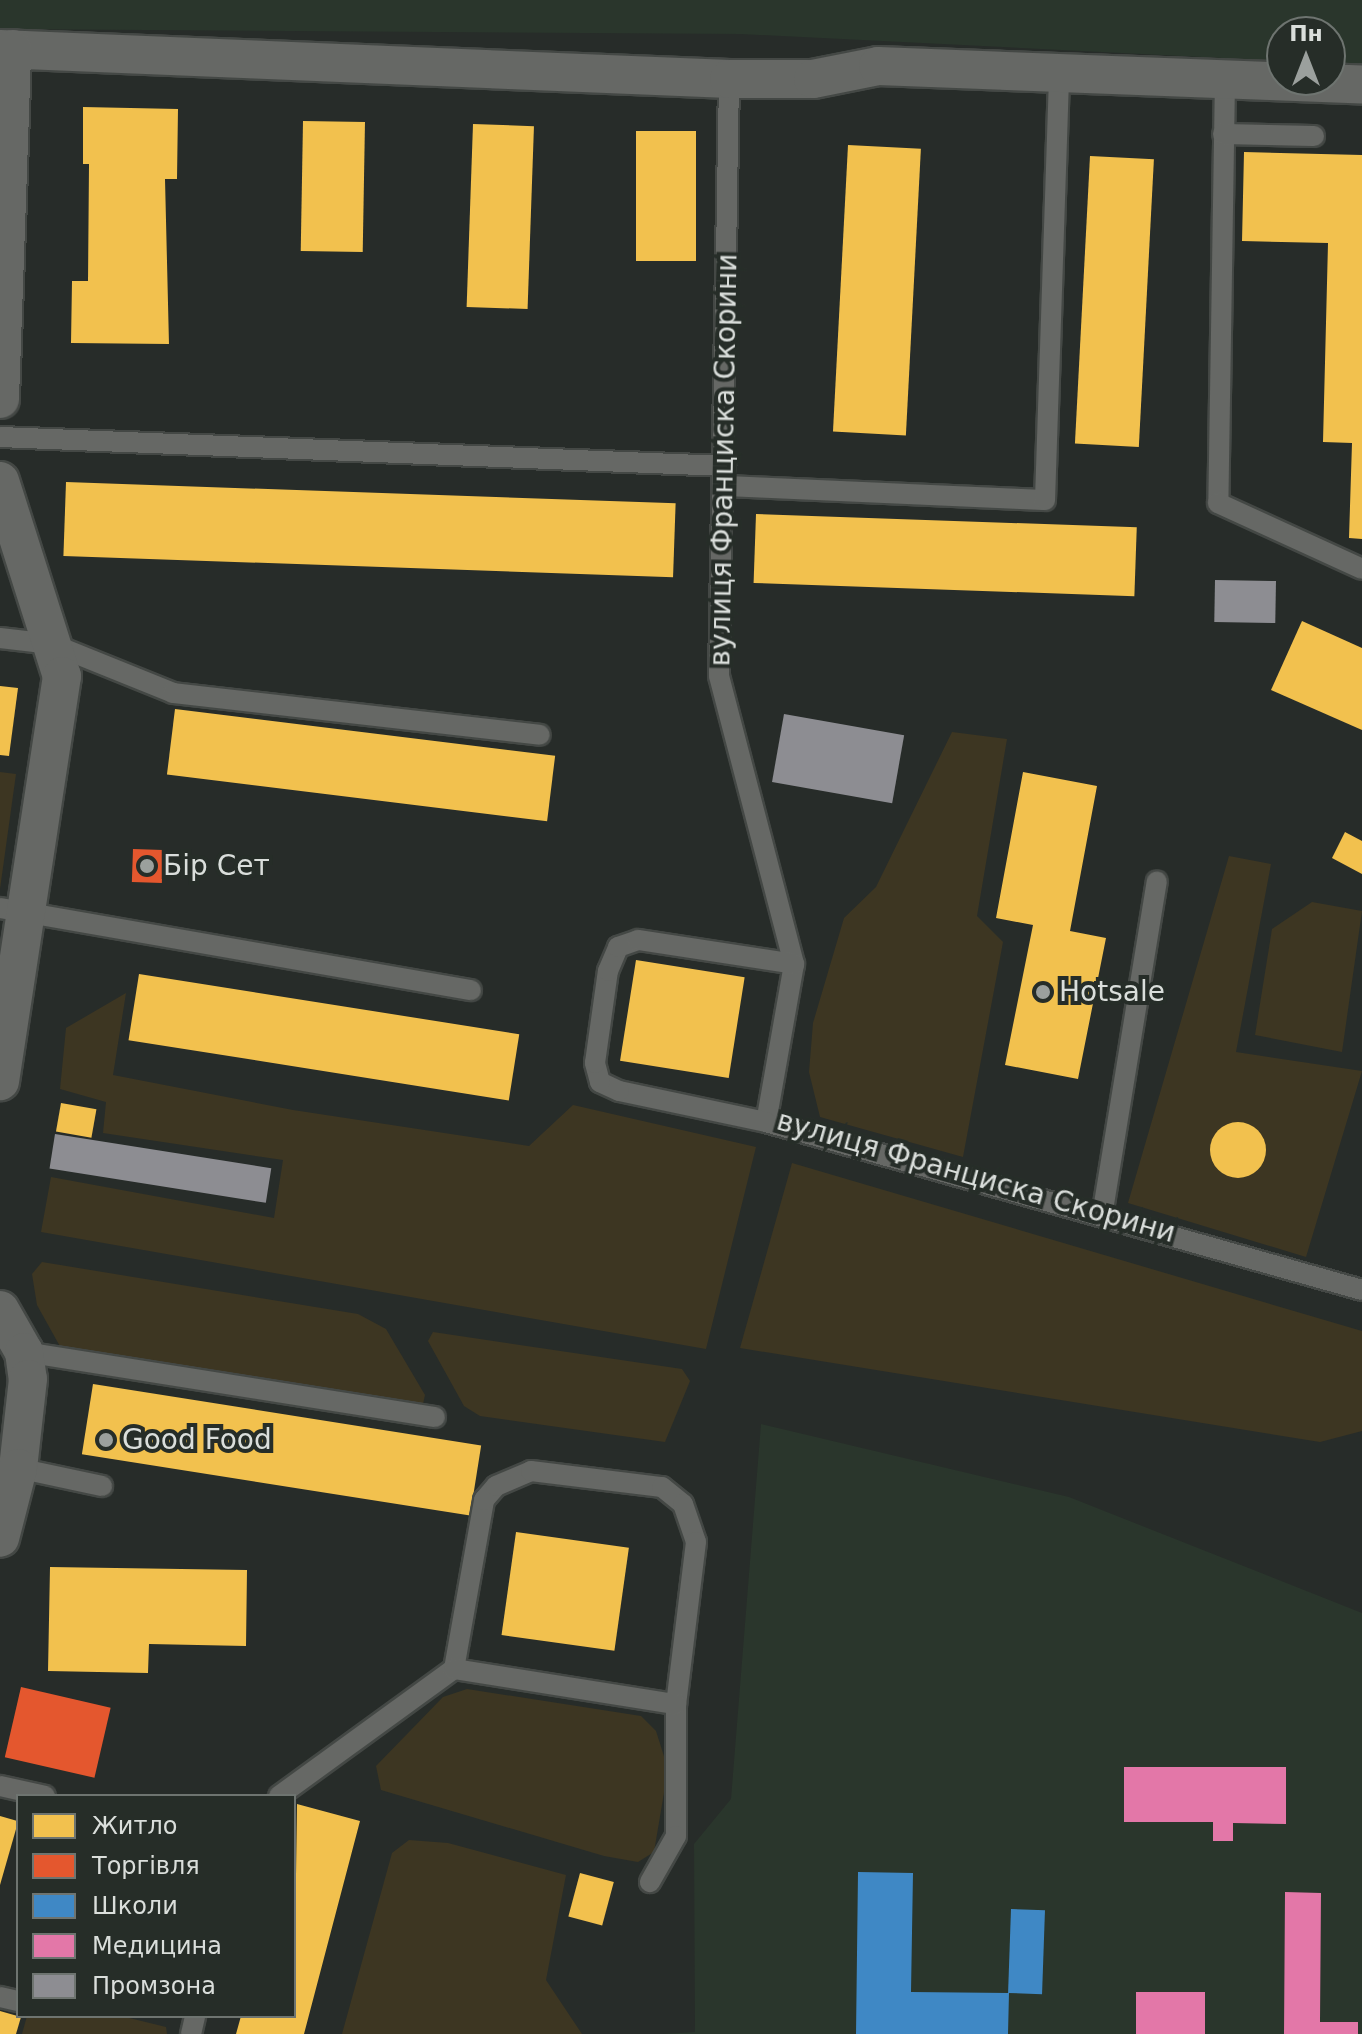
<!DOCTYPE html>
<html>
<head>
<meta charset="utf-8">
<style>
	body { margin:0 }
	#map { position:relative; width:1362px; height:2034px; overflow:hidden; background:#272c29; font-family:"DejaVu Sans",sans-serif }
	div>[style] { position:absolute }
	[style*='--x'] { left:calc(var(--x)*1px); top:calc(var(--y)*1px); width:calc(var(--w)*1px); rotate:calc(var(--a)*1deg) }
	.built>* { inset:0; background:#2a362c }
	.green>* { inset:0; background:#3d3622 }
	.homes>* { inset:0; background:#f2c14e; transform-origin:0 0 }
	.round { border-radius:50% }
	.shops>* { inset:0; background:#e4572e; transform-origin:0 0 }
	.schools>* { inset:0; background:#3f88c5; transform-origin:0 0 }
	.health>* { inset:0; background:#e377a8; transform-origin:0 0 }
	.industry>* { inset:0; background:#8d8d92; transform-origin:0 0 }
	.roads { filter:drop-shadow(2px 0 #444845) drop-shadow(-2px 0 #444845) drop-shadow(0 2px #444845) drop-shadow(0 -2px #444845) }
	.lane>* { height:20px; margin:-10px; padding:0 10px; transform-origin:10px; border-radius:10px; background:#666865 }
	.street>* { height:38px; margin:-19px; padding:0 19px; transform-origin:19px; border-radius:19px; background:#666865 }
	.dots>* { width:22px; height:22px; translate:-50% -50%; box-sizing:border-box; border:4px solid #262d28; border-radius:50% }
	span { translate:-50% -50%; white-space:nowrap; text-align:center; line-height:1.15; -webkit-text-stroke:8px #262d28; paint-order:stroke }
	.street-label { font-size:28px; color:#dadedb }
	.poi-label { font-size:28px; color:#dadedb }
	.left { translate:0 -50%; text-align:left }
	.legend { position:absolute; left:16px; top:1794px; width:280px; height:224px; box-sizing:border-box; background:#262d28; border:2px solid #6e7470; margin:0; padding:10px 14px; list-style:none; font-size:24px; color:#dadedb }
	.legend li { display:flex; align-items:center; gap:16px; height:40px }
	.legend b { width:40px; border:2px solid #6e7470 }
	.north { position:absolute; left:1266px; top:16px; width:80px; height:80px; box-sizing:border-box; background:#262d28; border:2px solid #6e7470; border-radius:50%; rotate:0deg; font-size:22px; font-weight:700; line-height:32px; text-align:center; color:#dadedb }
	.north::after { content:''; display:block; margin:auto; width:28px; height:36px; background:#9ba09d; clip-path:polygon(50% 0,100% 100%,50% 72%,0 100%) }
</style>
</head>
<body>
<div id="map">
	<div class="built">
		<i style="clip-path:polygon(0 0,1362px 0,1362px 65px,1330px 63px,1330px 32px,1282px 32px,1282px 61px,741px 34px,0 29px)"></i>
		<i style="clip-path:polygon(761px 1424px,1069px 1497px,1362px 1613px,1362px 2034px,663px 2034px,695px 2032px,694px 1844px,731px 1799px)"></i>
	</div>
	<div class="green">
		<i style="clip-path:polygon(952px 732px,1007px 739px,977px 916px,1003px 942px,963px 1157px,820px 1117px,809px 1072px,813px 1023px,844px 918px,876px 887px)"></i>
		<i style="clip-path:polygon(0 772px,16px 774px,0 889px)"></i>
		<i style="clip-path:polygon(1229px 856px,1271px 864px,1236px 1052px,1362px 1071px,1306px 1257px,1128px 1203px)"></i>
		<i style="clip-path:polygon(1312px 902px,1362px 911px,1342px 1052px,1255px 1035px,1272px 929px)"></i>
		<i style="clip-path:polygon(126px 993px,113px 1075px,293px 1110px,529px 1146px,573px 1105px,756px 1147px,706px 1349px,41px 1232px,51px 1177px,274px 1218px,283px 1160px,103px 1133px,106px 1102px,60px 1089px,66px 1028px)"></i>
		<i style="clip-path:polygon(792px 1163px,1362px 1331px,1362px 1431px,1320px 1442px,740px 1348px)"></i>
		<i style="clip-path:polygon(42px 1262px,358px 1314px,386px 1329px,425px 1395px,423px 1404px,62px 1350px,37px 1305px,32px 1274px)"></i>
		<i style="clip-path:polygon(433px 1332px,682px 1369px,690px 1381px,665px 1442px,480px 1416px,464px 1406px,428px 1341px)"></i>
		<i style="clip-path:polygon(467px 1689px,641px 1716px,656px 1731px,668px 1769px,654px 1852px,638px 1862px,604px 1856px,381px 1790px,376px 1766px,443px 1697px)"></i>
		<i style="clip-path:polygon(409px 1840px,448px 1843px,566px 1875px,546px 1980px,582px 2034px,342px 2034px,392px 1853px)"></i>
		<i style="clip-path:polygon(27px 2016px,121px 2016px,166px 2027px,167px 2034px,22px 2034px)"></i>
	</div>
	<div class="homes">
		<i style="clip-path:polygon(83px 107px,178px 109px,177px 179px,165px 179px,169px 344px,71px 343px,72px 281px,88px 281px,89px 164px,83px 164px)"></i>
		<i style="left:303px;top:121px;width:62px;height:130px;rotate:1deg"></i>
		<i style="left:473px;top:124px;width:61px;height:183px;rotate:2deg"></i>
		<i style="left:636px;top:131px;width:60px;height:130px"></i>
		<i style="left:848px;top:145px;width:73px;height:287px;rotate:3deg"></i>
		<i style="clip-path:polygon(1244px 152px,1362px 155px,1362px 539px,1349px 538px,1352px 443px,1323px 442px,1328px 243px,1242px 241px)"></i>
		<i style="left:1090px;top:156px;width:64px;height:288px;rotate:3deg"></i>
		<i style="left:66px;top:482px;width:610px;height:74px;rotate:2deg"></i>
		<i style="left:756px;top:514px;width:381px;height:69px;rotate:2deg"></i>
		<i style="clip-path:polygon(1302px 621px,1362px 648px,1362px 730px,1271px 690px)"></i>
		<i style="clip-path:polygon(0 686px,18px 688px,9px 756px,0 755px)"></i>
		<i style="left:175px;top:709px;width:383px;height:66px;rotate:7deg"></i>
		<i style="clip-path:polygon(1023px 772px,1097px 786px,1070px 931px,1106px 938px,1078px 1079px,1005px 1065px,1033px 925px,996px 918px)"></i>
		<i style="clip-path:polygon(1345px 832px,1362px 841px,1362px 874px,1332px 858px)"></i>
		<i style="left:636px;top:960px;width:110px;height:102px;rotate:9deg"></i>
		<i style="left:139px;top:974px;width:385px;height:67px;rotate:9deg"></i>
		<i style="left:61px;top:1103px;width:36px;height:29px;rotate:10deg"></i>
		<i class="round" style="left:1210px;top:1122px;width:56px;height:56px"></i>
		<i style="left:93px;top:1384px;width:393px;height:71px;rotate:9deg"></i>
		<i style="left:516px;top:1532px;width:114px;height:104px;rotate:8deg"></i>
		<i style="clip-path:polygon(50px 1567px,247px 1570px,246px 1646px,149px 1644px,148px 1673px,48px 1671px)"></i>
		<i style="clip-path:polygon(297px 1804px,360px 1821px,304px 2034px,236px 2034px,241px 2016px,294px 2016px)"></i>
		<i style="left:0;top:1816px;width:19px;height:134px;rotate:16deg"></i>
		<i style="left:580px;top:1873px;width:35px;height:45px;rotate:15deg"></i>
		<i style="clip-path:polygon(0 2011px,21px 2017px,16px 2034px,0 2034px)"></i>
	</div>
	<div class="shops">
		<i style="left:133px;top:849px;width:30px;height:33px;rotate:2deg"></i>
		<i style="left:21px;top:1687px;width:92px;height:72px;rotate:13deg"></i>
	</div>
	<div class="schools">
		<i style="clip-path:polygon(858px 1872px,913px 1873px,911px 1992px,1009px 1993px,1008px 2034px,856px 2034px)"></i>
		<i style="left:1011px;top:1909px;width:34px;height:84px;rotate:2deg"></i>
	</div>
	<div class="health">
		<i style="clip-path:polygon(1124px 1767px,1286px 1767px,1286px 1824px,1233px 1823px,1233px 1841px,1213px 1841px,1213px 1822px,1124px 1822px)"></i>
		<i style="clip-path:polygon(1285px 1892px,1321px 1893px,1320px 2022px,1358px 2022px,1358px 2034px,1284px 2034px)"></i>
		<i style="left:1136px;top:1992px;width:69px;height:42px"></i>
	</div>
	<div class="industry">
		<i style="left:1215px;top:580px;width:61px;height:42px;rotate:1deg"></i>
		<i style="left:784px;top:714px;width:122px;height:69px;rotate:10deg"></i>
		<i style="left:55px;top:1134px;width:219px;height:35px;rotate:9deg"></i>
	</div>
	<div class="roads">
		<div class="lane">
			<i style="--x:729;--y:79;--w:597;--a:90.96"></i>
			<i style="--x:719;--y:676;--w:298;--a:75.4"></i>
			<i style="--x:794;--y:964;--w:160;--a:100"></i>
			<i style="--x:766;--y:1122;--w:619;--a:15.74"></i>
			<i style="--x:1225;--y:79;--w:424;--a:90.9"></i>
			<i style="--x:1218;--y:503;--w:158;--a:24.6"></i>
			<i style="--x:1223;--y:134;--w:91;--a:1.3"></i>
			<i style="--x:0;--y:437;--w:726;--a:2.29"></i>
			<i style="--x:725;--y:486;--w:320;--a:2.5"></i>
			<i style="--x:1045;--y:500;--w:430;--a:-88.1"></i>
			<i style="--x:0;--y:638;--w:52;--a:6.6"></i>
			<i style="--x:52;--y:644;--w:131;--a:22"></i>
			<i style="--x:173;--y:693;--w:369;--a:6.5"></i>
			<i style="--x:0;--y:908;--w:478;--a:9.9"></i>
			<i style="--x:766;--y:1122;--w:150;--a:-168.1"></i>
			<i style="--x:619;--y:1091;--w:21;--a:-155"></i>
			<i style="--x:600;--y:1082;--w:20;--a:-105"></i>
			<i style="--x:595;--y:1063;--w:93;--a:-82"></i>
			<i style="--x:608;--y:971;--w:26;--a:-67"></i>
			<i style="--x:618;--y:947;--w:21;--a:-19"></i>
			<i style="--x:638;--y:940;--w:158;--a:8.7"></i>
			<i style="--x:1102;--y:1216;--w:339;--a:-80.7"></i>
			<i style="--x:24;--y:1352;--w:416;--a:9"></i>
			<i style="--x:18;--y:1468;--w:86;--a:12.1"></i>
			<i style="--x:454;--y:1669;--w:172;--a:-79.9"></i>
			<i style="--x:484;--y:1500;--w:18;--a:-49"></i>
			<i style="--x:496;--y:1486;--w:38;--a:-23"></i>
			<i style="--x:531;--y:1471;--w:132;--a:7"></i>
			<i style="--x:662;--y:1487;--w:27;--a:39"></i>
			<i style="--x:683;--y:1504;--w:40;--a:71.1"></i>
			<i style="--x:696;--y:1542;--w:163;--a:97"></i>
			<i style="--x:676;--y:1704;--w:132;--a:90"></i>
			<i style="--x:676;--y:1836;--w:53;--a:119.5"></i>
			<i style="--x:0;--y:1786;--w:46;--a:12.5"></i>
			<i style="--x:279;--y:1796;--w:216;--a:-36"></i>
			<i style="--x:454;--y:1669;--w:225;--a:9"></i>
			<i style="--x:0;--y:1997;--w:18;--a:13"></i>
			<i style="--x:191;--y:2034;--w:18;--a:-77"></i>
		</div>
		<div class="street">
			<i style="--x:0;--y:49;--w:730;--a:2.36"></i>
			<i style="--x:729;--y:79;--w:84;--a:0"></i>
			<i style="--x:813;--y:79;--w:66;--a:-11.3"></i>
			<i style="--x:878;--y:66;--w:484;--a:2.2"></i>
			<i style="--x:0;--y:399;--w:350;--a:-88"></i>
			<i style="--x:0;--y:481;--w:205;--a:72.4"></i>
			<i style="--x:62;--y:676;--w:410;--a:98.7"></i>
			<i style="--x:0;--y:1310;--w:48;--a:60.3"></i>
			<i style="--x:24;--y:1352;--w:27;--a:82"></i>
			<i style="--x:28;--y:1379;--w:90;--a:96.4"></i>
			<i style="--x:18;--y:1468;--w:72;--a:104.4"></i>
		</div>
	</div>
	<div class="dots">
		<i style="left:147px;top:866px;background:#9ba09d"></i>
		<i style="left:1043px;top:992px;background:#9ba09d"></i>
		<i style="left:106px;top:1440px;background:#9ba09d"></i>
	</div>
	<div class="street-label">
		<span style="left:724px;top:460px;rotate:-89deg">вулиця Франциска Скорини</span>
		<span style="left:976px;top:1177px;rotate:16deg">вулиця Франциска Скорини</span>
	</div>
	<div class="poi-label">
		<span class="left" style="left:163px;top:866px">Бір Сет</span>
		<span class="left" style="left:1059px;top:992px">Hotsale</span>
		<span class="left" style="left:122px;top:1440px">Good Food</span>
	</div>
	<ul class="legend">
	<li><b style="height:22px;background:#f2c14e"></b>Житло</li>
	<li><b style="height:22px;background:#e4572e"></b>Торгівля</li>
	<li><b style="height:22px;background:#3f88c5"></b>Школи</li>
	<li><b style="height:22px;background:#e377a8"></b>Медицина</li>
	<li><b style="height:22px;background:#8d8d92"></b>Промзона</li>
	</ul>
	<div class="north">Пн</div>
</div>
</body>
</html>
